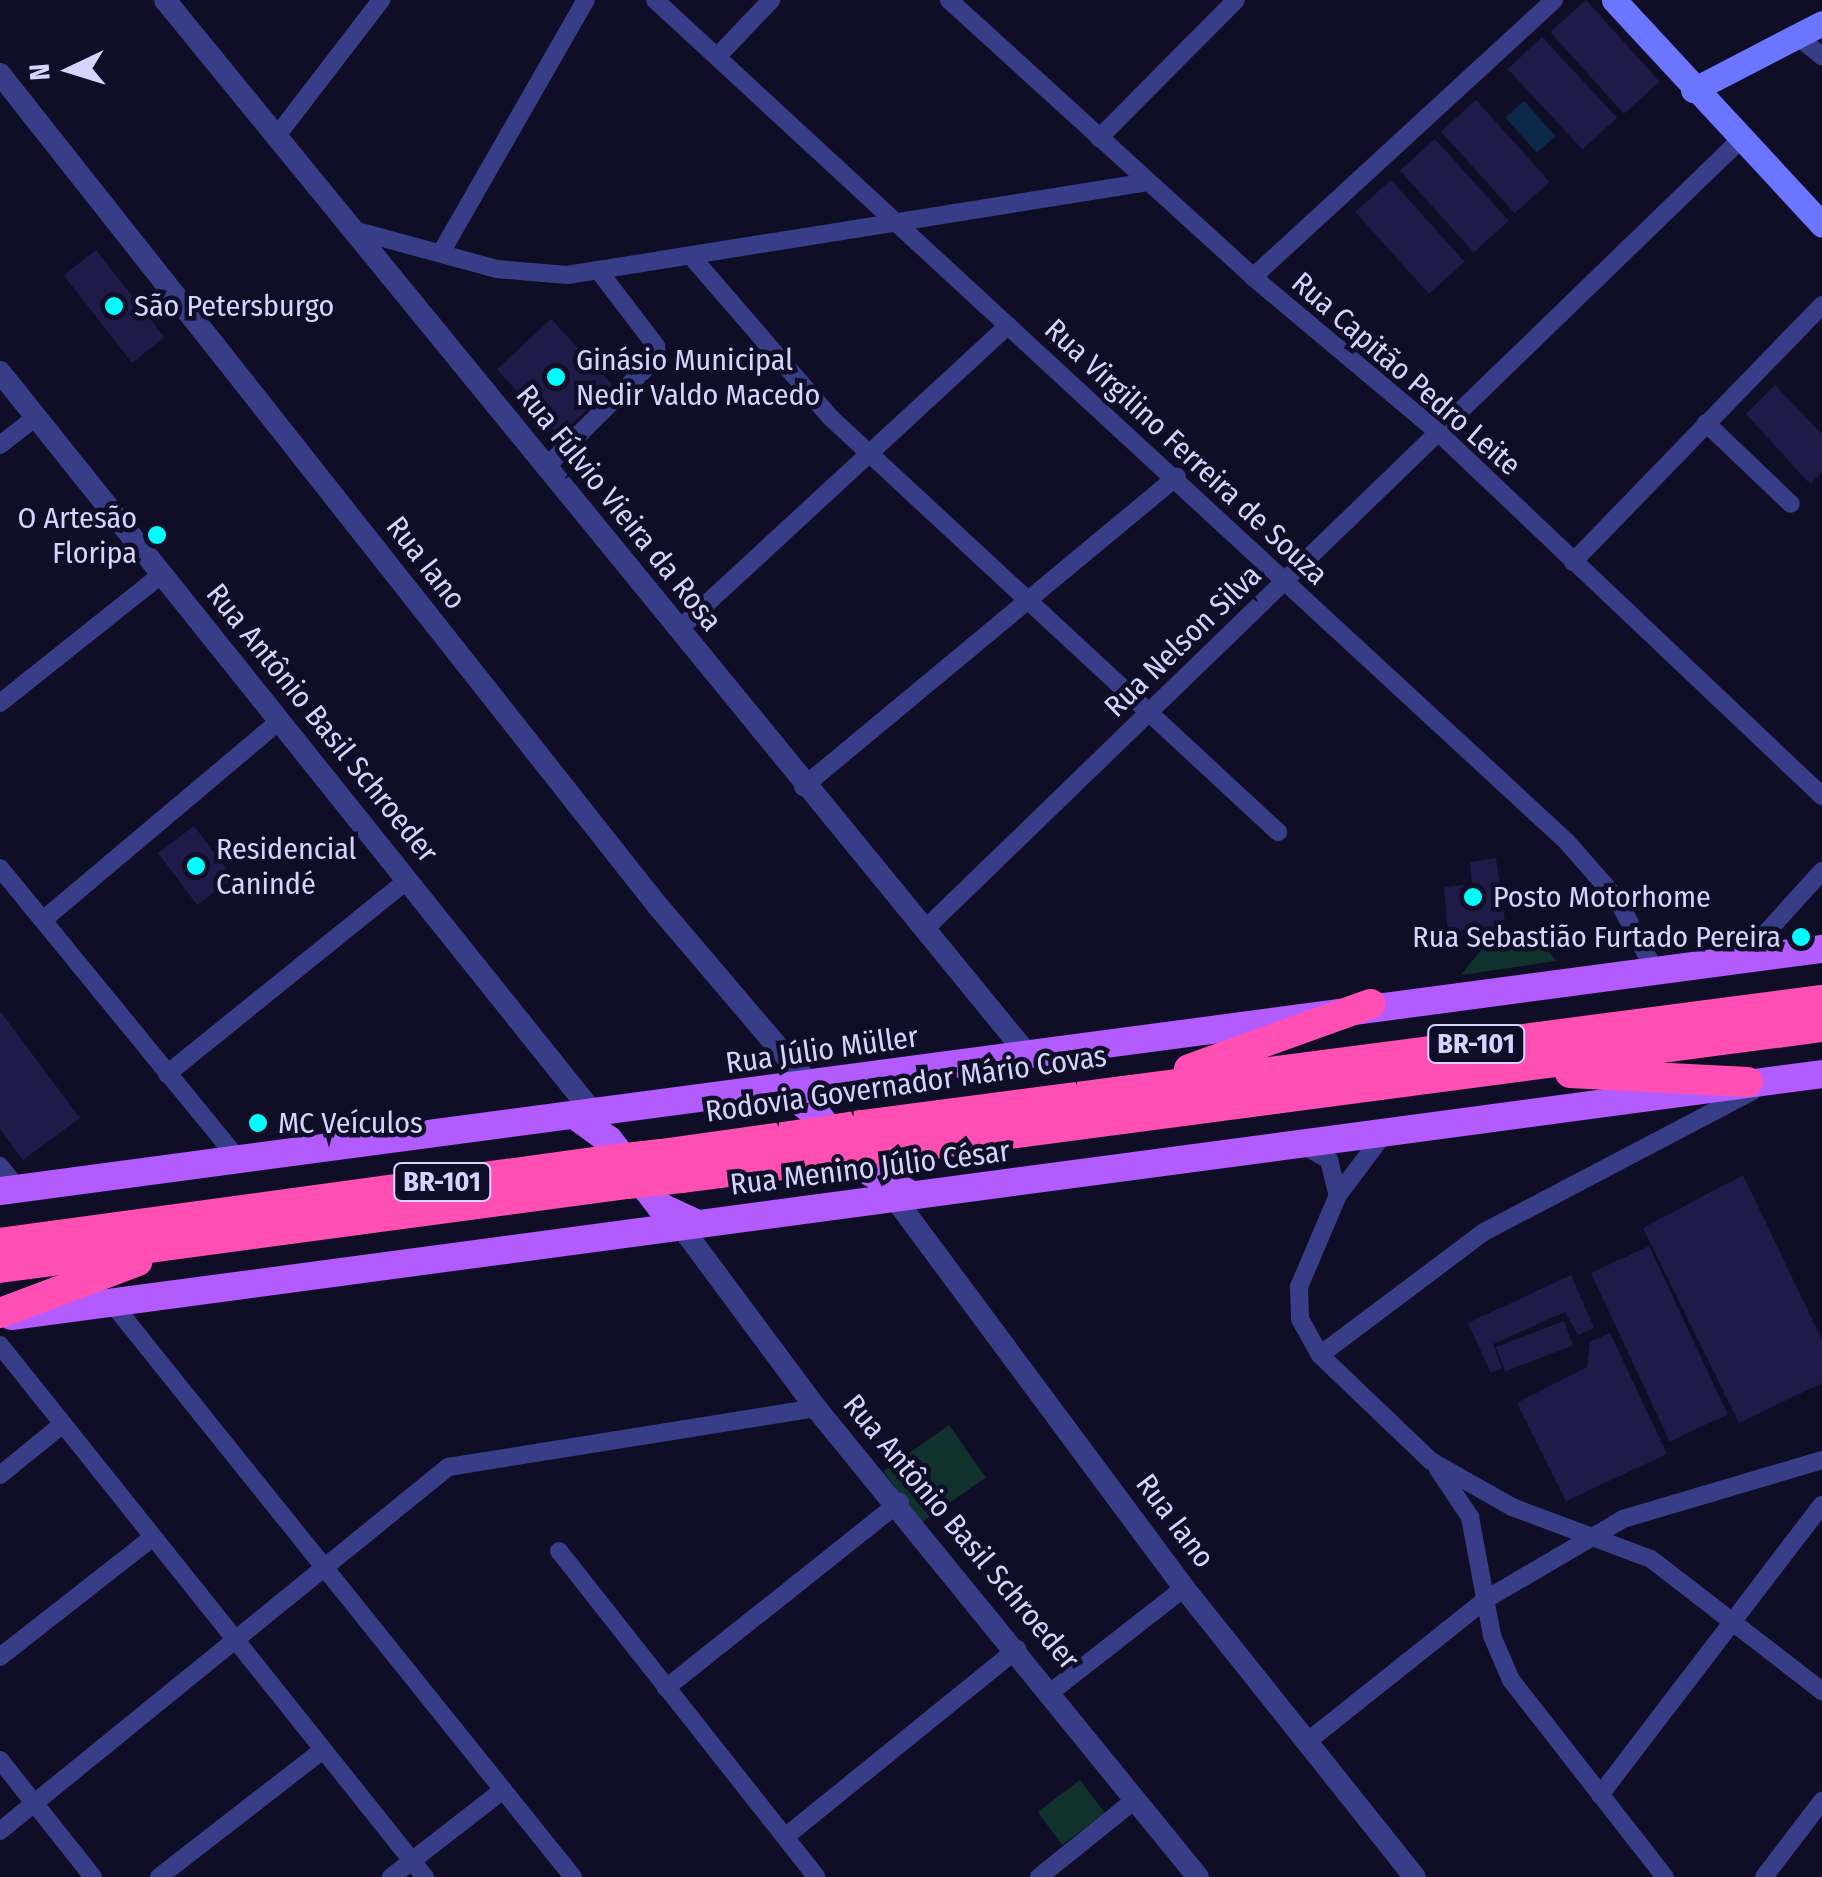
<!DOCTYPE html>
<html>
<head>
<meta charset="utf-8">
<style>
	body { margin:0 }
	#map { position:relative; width:1822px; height:1877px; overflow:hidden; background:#100e26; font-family:"Fira Sans Condensed",sans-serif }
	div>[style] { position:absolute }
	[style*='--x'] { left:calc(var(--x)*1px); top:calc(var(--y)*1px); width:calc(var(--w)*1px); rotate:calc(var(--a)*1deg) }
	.green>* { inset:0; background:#11312d; transform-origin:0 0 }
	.water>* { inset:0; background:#0b2849; transform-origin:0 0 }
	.building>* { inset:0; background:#1f1a48; transform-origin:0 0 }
	.minor>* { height:18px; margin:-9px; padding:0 9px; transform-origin:9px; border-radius:9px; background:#383d87 }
	.tertiary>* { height:22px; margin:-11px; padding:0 11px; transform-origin:11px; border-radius:11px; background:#383d87 }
	.secondary>* { height:25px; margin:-12.5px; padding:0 12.5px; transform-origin:12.5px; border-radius:12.5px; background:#6b75ff }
	.primary>* { height:28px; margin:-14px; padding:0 14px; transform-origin:14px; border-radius:14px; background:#b25bff }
	.motorway>* { height:30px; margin:-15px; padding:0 15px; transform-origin:15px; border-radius:15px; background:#ff4fb4 }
	.motorway-bridge>* { height:30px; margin:-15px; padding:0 15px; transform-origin:15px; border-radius:15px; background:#ff4fb4 }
	.dots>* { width:28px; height:28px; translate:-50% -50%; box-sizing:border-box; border:5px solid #100e26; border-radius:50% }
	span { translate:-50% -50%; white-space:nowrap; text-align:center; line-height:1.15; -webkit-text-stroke:9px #100e26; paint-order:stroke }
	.shield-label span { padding:2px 8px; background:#100e26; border:2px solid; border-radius:8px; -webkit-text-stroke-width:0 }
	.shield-label { font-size:28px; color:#d5d4ff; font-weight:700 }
	.poi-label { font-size:30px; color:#d5d4ff }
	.left { translate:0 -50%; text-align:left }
	.right { translate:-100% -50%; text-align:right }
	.street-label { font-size:30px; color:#d5d4ff }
	.north { position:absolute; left:20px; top:20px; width:100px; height:100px; -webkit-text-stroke:8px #100e26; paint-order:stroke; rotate:266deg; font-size:28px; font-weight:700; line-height:40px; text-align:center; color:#d5d4ff }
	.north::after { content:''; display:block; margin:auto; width:35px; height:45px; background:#d5d4ff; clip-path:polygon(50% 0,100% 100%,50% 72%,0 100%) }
</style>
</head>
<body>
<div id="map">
	<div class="green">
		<i style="clip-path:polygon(1538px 937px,1556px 961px,1461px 975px,1486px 944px)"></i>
		<i style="left:949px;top:1425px;width:64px;height:80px;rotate:55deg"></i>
		<i style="left:1080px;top:1780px;width:41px;height:53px;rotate:53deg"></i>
	</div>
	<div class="water">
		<i style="left:1524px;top:101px;width:47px;height:25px;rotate:48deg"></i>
	</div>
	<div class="building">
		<i style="left:1586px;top:0;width:110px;height:48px;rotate:48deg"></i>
		<i style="left:1542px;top:37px;width:110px;height:47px;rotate:47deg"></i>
		<i style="left:1476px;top:100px;width:110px;height:47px;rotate:48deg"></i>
		<i style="left:1435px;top:139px;width:110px;height:47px;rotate:48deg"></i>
		<i style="left:1391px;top:180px;width:110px;height:48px;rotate:48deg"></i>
		<i style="left:96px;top:250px;width:111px;height:41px;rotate:52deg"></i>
		<i style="left:551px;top:319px;width:91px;height:74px;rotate:47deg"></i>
		<i style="clip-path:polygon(1775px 385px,1822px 434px,1822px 472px,1810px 484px,1746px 414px)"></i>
		<i style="left:194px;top:826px;width:65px;height:45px;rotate:53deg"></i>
		<i style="clip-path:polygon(1496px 858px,1507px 935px,1479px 938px,1477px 927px,1448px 934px,1444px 887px,1472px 884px,1470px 862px)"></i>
		<i style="clip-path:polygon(0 1011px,80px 1118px,23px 1160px,0 1129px)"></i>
		<i style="clip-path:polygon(1743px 1175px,1822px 1340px,1822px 1383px,1739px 1423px,1643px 1228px)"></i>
		<i style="left:1649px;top:1246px;width:186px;height:64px;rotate:65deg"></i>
		<i style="clip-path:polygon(1571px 1275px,1594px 1328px,1578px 1335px,1565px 1312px,1493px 1344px,1502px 1368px,1491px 1373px,1468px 1323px)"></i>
		<i style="left:1564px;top:1321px;width:26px;height:73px;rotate:69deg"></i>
		<i style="clip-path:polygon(1610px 1333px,1667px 1454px,1566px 1501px,1517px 1403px,1587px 1367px,1590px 1342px)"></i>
	</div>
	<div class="minor">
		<i style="--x:655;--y:0;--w:1241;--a:42.71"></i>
		<i style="--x:1567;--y:842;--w:76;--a:48.7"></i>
		<i style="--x:1617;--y:899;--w:77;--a:62.1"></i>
		<i style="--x:949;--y:0;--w:411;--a:42.3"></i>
		<i style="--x:1253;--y:277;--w:241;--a:40"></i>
		<i style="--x:1438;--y:432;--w:529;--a:43.47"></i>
		<i style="--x:1797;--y:36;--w:32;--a:39"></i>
		<i style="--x:717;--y:57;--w:79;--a:-46.5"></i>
		<i style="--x:276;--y:137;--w:173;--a:-52.5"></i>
		<i style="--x:1099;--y:138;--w:194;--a:-45.2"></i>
		<i style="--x:357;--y:231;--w:145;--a:15.2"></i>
		<i style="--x:497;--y:269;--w:70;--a:4.9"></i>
		<i style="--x:567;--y:275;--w:588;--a:-9.09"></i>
		<i style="--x:442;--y:251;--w:289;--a:-60.2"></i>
		<i style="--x:691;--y:256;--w:213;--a:49.2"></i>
		<i style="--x:830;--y:417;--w:611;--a:42.81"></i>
		<i style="--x:1253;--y:277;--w:409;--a:-42.6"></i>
		<i style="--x:1706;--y:423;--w:117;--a:43.6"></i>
		<i style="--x:0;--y:445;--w:46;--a:-37.9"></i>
		<i style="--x:549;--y:464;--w:152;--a:-44.7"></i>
		<i style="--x:657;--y:357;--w:11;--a:-95"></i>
		<i style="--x:656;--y:346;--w:96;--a:-127.3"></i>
		<i style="--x:1573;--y:562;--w:358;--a:-45.9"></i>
		<i style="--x:678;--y:630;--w:449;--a:-42.7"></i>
		<i style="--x:0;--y:703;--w:207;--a:-38.5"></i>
		<i style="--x:803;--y:787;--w:486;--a:-39.7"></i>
		<i style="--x:0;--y:868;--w:376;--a:50.7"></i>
		<i style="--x:43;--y:920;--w:309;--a:-40.1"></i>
		<i style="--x:924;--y:930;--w:1134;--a:-44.07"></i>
		<i style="--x:1744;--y:957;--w:116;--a:-47.8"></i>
		<i style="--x:167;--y:1074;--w:309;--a:-38.9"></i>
		<i style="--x:1383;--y:1135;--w:75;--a:126.9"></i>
		<i style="--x:1338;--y:1195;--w:100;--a:113"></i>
		<i style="--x:1299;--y:1287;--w:32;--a:88"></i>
		<i style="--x:1300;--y:1319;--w:41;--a:60.9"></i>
		<i style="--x:1320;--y:1355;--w:153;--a:43.7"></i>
		<i style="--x:1431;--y:1461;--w:93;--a:29.6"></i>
		<i style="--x:1512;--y:1507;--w:148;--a:20.5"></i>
		<i style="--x:1651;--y:1559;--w:216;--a:37.7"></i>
		<i style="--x:1304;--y:1146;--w:29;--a:29"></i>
		<i style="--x:1329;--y:1160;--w:36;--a:76"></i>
		<i style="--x:0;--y:1166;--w:29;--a:52"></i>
		<i style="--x:112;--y:1303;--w:736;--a:51.23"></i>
		<i style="--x:0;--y:1345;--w:681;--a:51.38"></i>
		<i style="--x:1320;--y:1355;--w:205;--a:-36.9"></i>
		<i style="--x:1484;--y:1232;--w:304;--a:-27.7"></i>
		<i style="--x:1438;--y:1469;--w:58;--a:56.3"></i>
		<i style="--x:1470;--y:1517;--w:121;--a:79.5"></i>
		<i style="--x:1492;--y:1636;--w:48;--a:66.6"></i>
		<i style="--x:1511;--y:1680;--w:250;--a:52"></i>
		<i style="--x:0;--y:1475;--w:81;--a:-39"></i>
		<i style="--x:559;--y:1551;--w:415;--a:51.7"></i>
		<i style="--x:0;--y:1657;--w:194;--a:-38.1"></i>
		<i style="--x:666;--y:1688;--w:299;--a:-38.5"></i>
		<i style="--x:1051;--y:1692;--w:169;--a:-38"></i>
		<i style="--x:1308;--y:1741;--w:230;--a:-38.5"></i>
		<i style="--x:1488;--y:1598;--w:156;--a:-30.3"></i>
		<i style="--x:1623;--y:1519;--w:208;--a:-16.5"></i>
		<i style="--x:0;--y:1760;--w:149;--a:51.5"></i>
		<i style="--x:1600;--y:1795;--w:365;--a:-52.6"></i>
		<i style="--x:0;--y:1831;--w:577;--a:-39.09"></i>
		<i style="--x:448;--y:1467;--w:373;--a:-9.1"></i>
		<i style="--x:785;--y:1837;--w:299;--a:-39"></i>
		<i style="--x:159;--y:1877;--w:207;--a:-37.8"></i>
		<i style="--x:391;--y:1877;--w:142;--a:-37.8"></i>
		<i style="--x:1039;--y:1877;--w:124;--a:-38.8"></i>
		<i style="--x:1764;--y:1877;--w:96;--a:-52.7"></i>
	</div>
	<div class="tertiary">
		<i style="--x:165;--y:0;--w:1362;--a:50.72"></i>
		<i style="--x:0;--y:74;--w:1059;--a:51.67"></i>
		<i style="--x:657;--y:905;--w:236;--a:49.6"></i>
		<i style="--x:0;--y:372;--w:950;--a:51.32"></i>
		<i style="--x:893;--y:1196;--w:488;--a:53.4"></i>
		<i style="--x:1184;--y:1588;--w:370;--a:51.4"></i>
		<i style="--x:680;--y:1225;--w:228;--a:53.4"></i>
		<i style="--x:816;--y:1408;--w:605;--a:50.84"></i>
	</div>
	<div class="secondary">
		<i style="--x:1614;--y:0;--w:306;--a:47.2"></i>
		<i style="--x:1693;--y:90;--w:145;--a:-27.4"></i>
	</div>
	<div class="primary">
		<i style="--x:784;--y:1088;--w:45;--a:39.6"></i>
		<i style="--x:819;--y:1117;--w:61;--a:51.6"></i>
		<i style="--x:857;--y:1165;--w:60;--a:28.7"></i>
		<i style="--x:577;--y:1117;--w:39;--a:36"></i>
		<i style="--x:609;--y:1140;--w:85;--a:52.2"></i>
		<i style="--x:661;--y:1207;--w:38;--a:25"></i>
		<i style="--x:0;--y:1191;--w:1838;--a:-7.57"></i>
		<i style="--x:11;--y:1316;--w:1827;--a:-7.61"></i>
	</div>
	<div class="motorway">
		<i style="--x:1189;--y:1069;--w:193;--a:-19.7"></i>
		<i style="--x:1570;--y:1073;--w:178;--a:2.9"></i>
		<i style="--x:862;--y:1125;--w:968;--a:-7.42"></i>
		<i style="--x:881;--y:1151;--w:949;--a:-7.51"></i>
		<i style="--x:661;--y:1154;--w:153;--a:-7.9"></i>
		<i style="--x:681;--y:1178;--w:149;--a:-7.3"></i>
		<i style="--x:0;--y:1243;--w:615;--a:-7.76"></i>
		<i style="--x:0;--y:1268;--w:633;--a:-7.63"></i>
		<i style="--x:0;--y:1313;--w:147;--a:-20.6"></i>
	</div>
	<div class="motorway-bridge">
		<i style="--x:813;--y:1133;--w:50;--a:-9.3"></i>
		<i style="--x:829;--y:1159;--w:53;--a:-8.7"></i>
		<i style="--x:609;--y:1160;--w:52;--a:-6.6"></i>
		<i style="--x:627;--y:1184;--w:54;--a:-6.3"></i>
	</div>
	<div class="dots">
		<i style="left:114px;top:306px;background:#00feff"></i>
		<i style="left:556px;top:377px;background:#00feff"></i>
		<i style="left:157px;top:535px;background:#00feff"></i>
		<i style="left:196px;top:866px;background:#00feff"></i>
		<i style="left:1473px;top:897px;background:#00feff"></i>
		<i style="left:1801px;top:937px;background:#00feff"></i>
		<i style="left:258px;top:1123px;background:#00feff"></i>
	</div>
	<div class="shield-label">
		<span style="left:1476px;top:1044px">BR-101</span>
		<span style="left:442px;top:1182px">BR-101</span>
	</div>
	<div class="poi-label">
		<span class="left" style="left:134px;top:306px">São Petersburgo</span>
		<span class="left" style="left:576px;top:377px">Ginásio Municipal<br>Nedir Valdo Macedo</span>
		<span class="right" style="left:137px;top:535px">O Artesão<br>Floripa</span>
		<span class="left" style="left:216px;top:866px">Residencial<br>Canindé</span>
		<span class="left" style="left:1493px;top:897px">Posto Motorhome</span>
		<span class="right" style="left:1781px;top:937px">Rua Sebastião Furtado Pereira</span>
		<span class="left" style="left:278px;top:1123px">MC Veículos</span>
	</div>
	<div class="street-label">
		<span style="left:1406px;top:374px;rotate:41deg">Rua Capitão Pedro Leite</span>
		<span style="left:1186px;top:452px;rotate:43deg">Rua Virgilino Ferreira de Souza</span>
		<span style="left:619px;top:508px;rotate:51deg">Rua Fúlvio Vieira da Rosa</span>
		<span style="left:426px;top:563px;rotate:52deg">Rua Iano</span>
		<span style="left:1183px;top:641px;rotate:-44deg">Rua Nelson Silva</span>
		<span style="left:322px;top:723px;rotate:51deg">Rua Antônio Basil Schroeder</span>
		<span style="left:822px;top:1050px;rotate:-8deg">Rua Júlio Müller</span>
		<span style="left:906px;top:1084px;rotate:-8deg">Rodovia Governador Mário Covas</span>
		<span style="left:870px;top:1168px;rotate:-7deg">Rua Menino Júlio César</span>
		<span style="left:1175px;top:1521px;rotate:53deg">Rua Iano</span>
		<span style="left:961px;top:1532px;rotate:50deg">Rua Antônio Basil Schroeder</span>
	</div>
	<div class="north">N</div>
</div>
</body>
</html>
